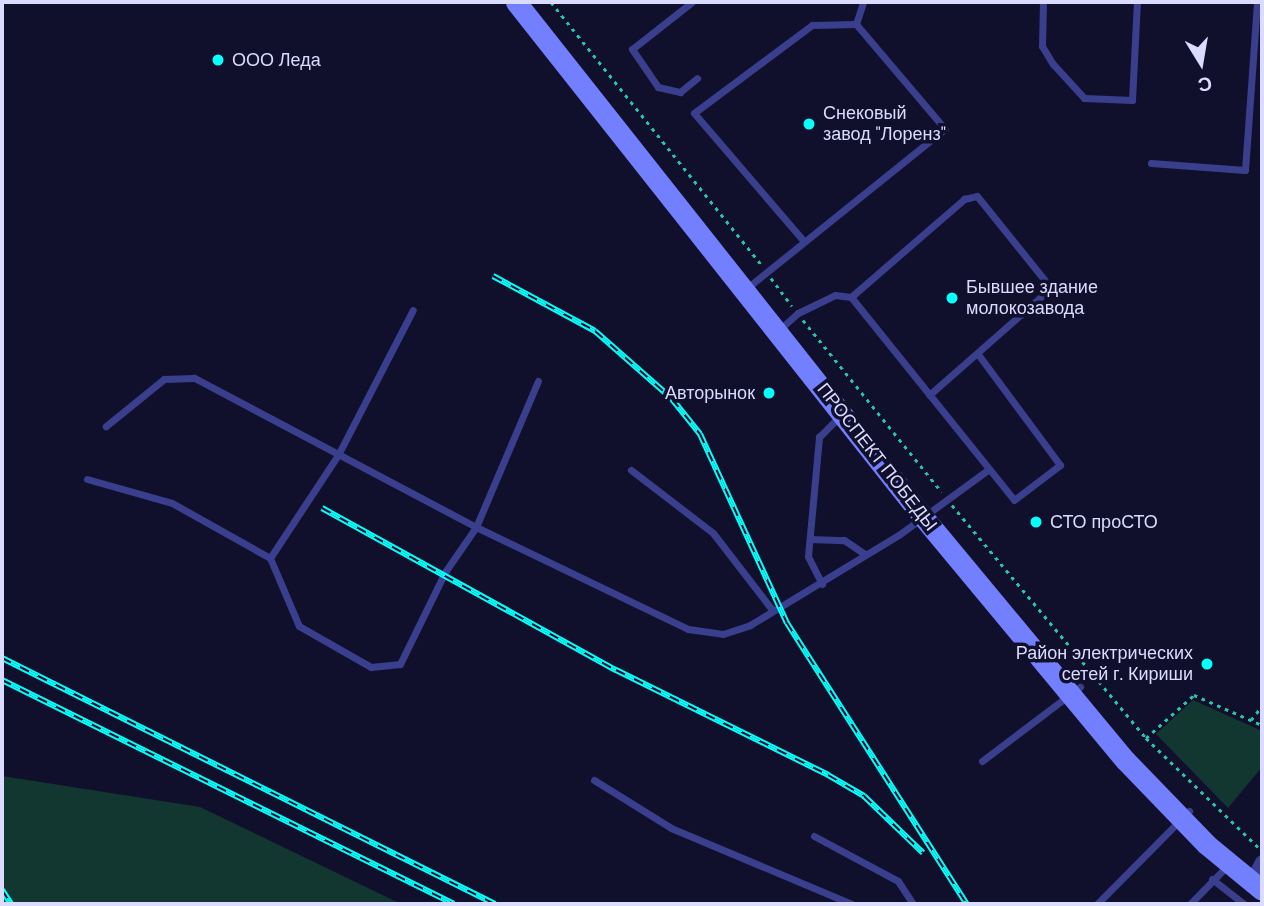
<!DOCTYPE html>
<html>
<head>
<meta charset="utf-8">
<style>
	body { margin:0 }
	#map { position:relative; width:1264px; height:906px; overflow:hidden; background:#11102c; font-family:"DM Sans",sans-serif }
	div>[style] { position:absolute }
	[style*='--x'] { left:calc(var(--x)*1px); top:calc(var(--y)*1px); width:calc(var(--w)*1px); rotate:calc(var(--a)*1deg) }
	.green>* { inset:0; background:#123731 }
	.path>* { height:2.5px; margin-top:-1.25px; transform-origin:0; background:repeating-linear-gradient(90deg,#2ac4a9 0 3.5px,transparent 0 8.5px) }
	.lane>* { height:7px; margin:-3.5px; padding:0 3.5px; transform-origin:3.5px; border-radius:3.5px; background:#393f8d }
	.street>* { height:14px; margin:-7px; padding:0 7px; transform-origin:7px; border-radius:7px; background:#393f8d }
	.secondary>* { height:21px; margin:-10.5px; padding:0 10.5px; transform-origin:10.5px; border-radius:10.5px; background:#727fff }
	.rail>* { height:6px; margin-top:-3px; transform-origin:0; background:repeating-linear-gradient(90deg,#11102c 0 10px,#07fffb 0 20px); box-sizing:border-box; border-block:2px solid #07fffb }
	.dots>* { width:19px; height:19px; translate:-50% -50%; box-sizing:border-box; border:4px solid #11102c; border-radius:50% }
	span { translate:-50% -50%; white-space:nowrap; text-align:center; line-height:1.15; -webkit-text-stroke:7px #11102c; paint-order:stroke }
	.poi-label { font-size:18px; color:#dbdbff }
	.left { translate:0 -50%; text-align:left }
	.right { translate:-100% -50%; text-align:right }
	.street-label { font-size:18px; color:#dbdbff }
	.frame { position:absolute; inset:0; border:4px solid #dbdbff; pointer-events:none }
	.north { position:absolute; left:1166px; top:28px; width:70px; height:70px; -webkit-text-stroke:5px #11102c; paint-order:stroke; rotate:169deg; font-size:19px; font-weight:700; line-height:28px; text-align:center; color:#dbdbff }
	.north::after { content:''; display:block; margin:auto; width:24px; height:32px; background:#dbdbff; clip-path:polygon(50% 0,100% 100%,50% 72%,0 100%) }
</style>
</head>
<body>
<div id="map">
	<div class="green">
		<i style="clip-path:polygon(1193px 700px,1262px 731px,1262px 767px,1228px 808px,1156px 734px)"></i>
		<i style="clip-path:polygon(2px 776px,200px 807px,401px 904px,2px 904px)"></i>
	</div>
	<div class="path">
		<i style="--x:551;--y:2;--w:336;--a:51.3"></i>
		<i style="--x:771;--y:278;--w:35;--a:53"></i>
		<i style="--x:803;--y:320;--w:221;--a:51.1"></i>
		<i style="--x:952;--y:505;--w:303;--a:50.2"></i>
		<i style="--x:1146;--y:738;--w:159;--a:44.2"></i>
		<i style="--x:1251;--y:720;--w:18;--a:-52"></i>
		<i style="--x:1146;--y:738;--w:64;--a:-41.9"></i>
		<i style="--x:1194;--y:695;--w:74;--a:23.8"></i>
	</div>
	<div class="lane">
		<i style="--x:692;--y:2;--w:76;--a:141.9"></i>
		<i style="--x:632;--y:49;--w:46;--a:55.6"></i>
		<i style="--x:658;--y:87;--w:23;--a:13"></i>
		<i style="--x:680;--y:92;--w:22;--a:-39"></i>
		<i style="--x:1043;--y:2;--w:44;--a:91.3"></i>
		<i style="--x:1042;--y:46;--w:21;--a:59"></i>
		<i style="--x:1053;--y:64;--w:46;--a:47.6"></i>
		<i style="--x:1084;--y:98;--w:48;--a:2.4"></i>
		<i style="--x:1132;--y:100;--w:98;--a:-87.1"></i>
		<i style="--x:856;--y:24;--w:23;--a:-72"></i>
		<i style="--x:1151;--y:163;--w:94;--a:4.3"></i>
		<i style="--x:1245;--y:170;--w:168;--a:-85.9"></i>
		<i style="--x:747;--y:288;--w:254;--a:-38.8"></i>
		<i style="--x:945;--y:129;--w:138;--a:-130.3"></i>
		<i style="--x:856;--y:24;--w:44;--a:178.7"></i>
		<i style="--x:812;--y:25;--w:147;--a:143.3"></i>
		<i style="--x:694;--y:113;--w:167;--a:49.4"></i>
		<i style="--x:851;--y:297;--w:260;--a:51.2"></i>
		<i style="--x:1014;--y:500;--w:58;--a:-37.3"></i>
		<i style="--x:1060;--y:465;--w:139;--a:-126.5"></i>
		<i style="--x:779;--y:330;--w:25;--a:-42"></i>
		<i style="--x:798;--y:313;--w:41;--a:-25.9"></i>
		<i style="--x:835;--y:295;--w:16;--a:7"></i>
		<i style="--x:851;--y:297;--w:150;--a:-40.9"></i>
		<i style="--x:964;--y:199;--w:13;--a:-13"></i>
		<i style="--x:977;--y:196;--w:118;--a:51.2"></i>
		<i style="--x:1051;--y:288;--w:162;--a:138.7"></i>
		<i style="--x:538;--y:381;--w:159;--a:113"></i>
		<i style="--x:476;--y:527;--w:235;--a:25.7"></i>
		<i style="--x:688;--y:629;--w:35;--a:8"></i>
		<i style="--x:723;--y:634;--w:28;--a:-18"></i>
		<i style="--x:750;--y:625;--w:175;--a:-31.2"></i>
		<i style="--x:900;--y:534;--w:110;--a:-36.1"></i>
		<i style="--x:631;--y:470;--w:103;--a:37.5"></i>
		<i style="--x:713;--y:533;--w:98;--a:52.4"></i>
		<i style="--x:87;--y:479;--w:88;--a:15.8"></i>
		<i style="--x:172;--y:503;--w:112;--a:29.3"></i>
		<i style="--x:270;--y:558;--w:74;--a:66.9"></i>
		<i style="--x:299;--y:626;--w:83;--a:29.7"></i>
		<i style="--x:371;--y:667;--w:29;--a:-6"></i>
		<i style="--x:400;--y:664;--w:102;--a:-63.9"></i>
		<i style="--x:445;--y:572;--w:55;--a:-55.4"></i>
		<i style="--x:476;--y:527;--w:319;--a:-152.1"></i>
		<i style="--x:194;--y:378;--w:30;--a:178"></i>
		<i style="--x:164;--y:379;--w:75;--a:141"></i>
		<i style="--x:810;--y:539;--w:34;--a:2"></i>
		<i style="--x:844;--y:540;--w:25;--a:34"></i>
		<i style="--x:270;--y:558;--w:123;--a:-56.6"></i>
		<i style="--x:338;--y:455;--w:163;--a:-62.7"></i>
		<i style="--x:822;--y:584;--w:31;--a:-117"></i>
		<i style="--x:808;--y:556;--w:120;--a:-84.7"></i>
		<i style="--x:819;--y:437;--w:28;--a:-45"></i>
		<i style="--x:982;--y:761;--w:123;--a:-37.1"></i>
		<i style="--x:594;--y:780;--w:91;--a:31.9"></i>
		<i style="--x:671;--y:828;--w:196;--a:22.8"></i>
		<i style="--x:814;--y:836;--w:95;--a:28.2"></i>
		<i style="--x:898;--y:881;--w:27;--a:57"></i>
		<i style="--x:1212;--y:879;--w:41;--a:38"></i>
		<i style="--x:1097;--y:904;--w:131;--a:-45.3"></i>
		<i style="--x:1190;--y:904;--w:56;--a:-45.7"></i>
	</div>
	<div class="street">
		<i style="--x:1252;--y:881;--w:21;--a:-62"></i>
	</div>
	<div class="secondary">
		<i style="--x:516;--y:2;--w:658;--a:51.67"></i>
		<i style="--x:924;--y:518;--w:315;--a:50.3"></i>
		<i style="--x:1125;--y:760;--w:117;--a:46"></i>
		<i style="--x:1206;--y:844;--w:72;--a:39.4"></i>
	</div>
	<div class="rail">
		<i style="--x:493;--y:276;--w:116;--a:28.3"></i>
		<i style="--x:595;--y:331;--w:103;--a:41.4"></i>
		<i style="--x:672;--y:399;--w:45;--a:51.3"></i>
		<i style="--x:700;--y:434;--w:208;--a:65.3"></i>
		<i style="--x:787;--y:623;--w:334;--a:57.4"></i>
		<i style="--x:322;--y:508;--w:336;--a:28.9"></i>
		<i style="--x:616;--y:670;--w:237;--a:26.3"></i>
		<i style="--x:828;--y:775;--w:42;--a:30.3"></i>
		<i style="--x:864;--y:796;--w:82;--a:44"></i>
		<i style="--x:2;--y:658;--w:551;--a:26.52"></i>
		<i style="--x:2;--y:680;--w:504;--a:26.36"></i>
		<i style="--x:2;--y:890;--w:17;--a:57"></i>
	</div>
	<div class="dots">
		<i style="left:218px;top:60px;background:#07fffb"></i>
		<i style="left:809px;top:124px;background:#07fffb"></i>
		<i style="left:952px;top:298px;background:#07fffb"></i>
		<i style="left:769px;top:393px;background:#07fffb"></i>
		<i style="left:1036px;top:522px;background:#07fffb"></i>
		<i style="left:1207px;top:664px;background:#07fffb"></i>
	</div>
	<div class="poi-label">
		<span class="left" style="left:232px;top:60px">ООО Леда</span>
		<span class="left" style="left:823px;top:124px">Снековый<br>завод "Лоренз"</span>
		<span class="left" style="left:966px;top:298px">Бывшее здание<br>молокозавода</span>
		<span class="right" style="left:755px;top:393px">Авторынок</span>
		<span class="left" style="left:1050px;top:522px">СТО проСТО</span>
		<span class="right" style="left:1193px;top:664px">Район электрических<br>сетей г. Кириши</span>
	</div>
	<div class="street-label">
		<span style="left:877px;top:457px;rotate:52deg">ПРОСПЕКТ ПОБЕДЫ</span>
	</div>
	<div class="frame"></div>
	<div class="north">С</div>
</div>
</body>
</html>
